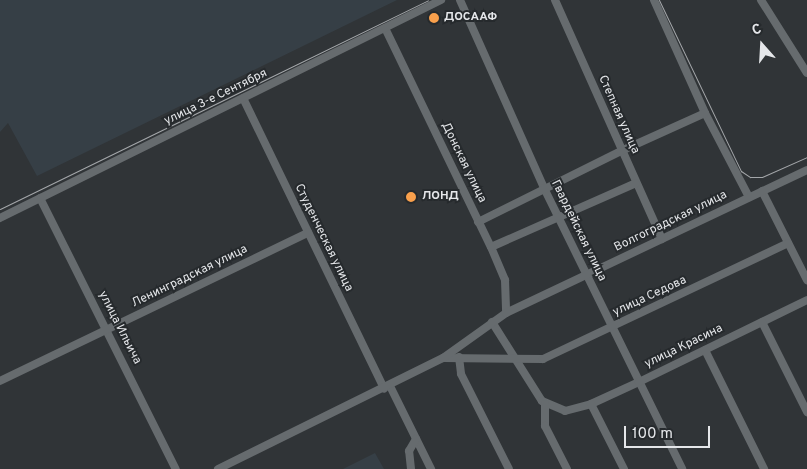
<!DOCTYPE html>
<html>
<head>
<meta charset="utf-8">
<style>
	body { margin:0 }
	#map { position:relative; width:807px; height:469px; overflow:hidden; background:#303437; font-family:Overpass,sans-serif }
	div>[style] { position:absolute }
	[style*='--x'] { left:calc(var(--x)*1px); top:calc(var(--y)*1px); width:calc(var(--w)*1px); rotate:calc(var(--a)*1deg) }
	.built>* { inset:0; background:#363f46 }
	.minor>* { height:8px; margin:-4px; padding:0 4px; transform-origin:4px; border-radius:4px; background:#666b6e }
	.tram>* { height:1px; margin:-0.5px; padding:0 0.5px; transform-origin:0.5px; border-radius:0.5px; background:#a4a7aa }
	.dots>* { width:14px; height:14px; translate:-50% -50%; box-sizing:border-box; border:2px solid #262a2d; border-radius:50% }
	span { translate:-50% -50%; white-space:nowrap; text-align:center; line-height:1.15; -webkit-text-stroke:4px #262a2d; paint-order:stroke }
	.poi-label { font-size:12px; color:#e5e7ea; font-weight:700 }
	.left { translate:0 -50%; text-align:left }
	.street-label { font-size:12px; color:#e5e7ea }
	.north { position:absolute; left:737px; top:20px; width:50px; height:50px; -webkit-text-stroke:4px #262a2d; paint-order:stroke; rotate:341deg; font-size:14px; font-weight:700; line-height:20px; text-align:center; color:#e5e7ea }
	.north::after { content:''; display:block; margin:auto; width:18px; height:22px; background:#e5e7ea; clip-path:polygon(50% 0,100% 100%,50% 72%,0 100%) }
	.scale { position:absolute; left:624px; top:426px; width:86px; height:22px; box-sizing:border-box; border:2px solid #e5e7ea; border-top:0; padding-left:6px; font-size:15px; line-height:18px; white-space:nowrap; color:#e5e7ea; -webkit-text-stroke:4px #262a2d; paint-order:stroke }
</style>
</head>
<body>
<div id="map">
	<div class="built">
		<i style="clip-path:polygon(0 0,397px 0,37px 176px,8px 123px,0 132px)"></i>
		<i style="clip-path:polygon(375px 453px,384px 469px,343px 469px)"></i>
	</div>
	<div class="minor">
		<i style="--x:460;--y:0;--w:206;--a:65.9"></i>
		<i style="--x:544;--y:188;--w:313;--a:63.8"></i>
		<i style="--x:555;--y:0;--w:262;--a:65.9"></i>
		<i style="--x:654;--y:0;--w:124;--a:65.7"></i>
		<i style="--x:705;--y:113;--w:95;--a:62.4"></i>
		<i style="--x:761;--y:0;--w:86;--a:57.8"></i>
		<i style="--x:385;--y:28;--w:243;--a:64.2"></i>
		<i style="--x:491;--y:247;--w:36;--a:67"></i>
		<i style="--x:505;--y:280;--w:33;--a:88"></i>
		<i style="--x:243;--y:98;--w:323;--a:64.1"></i>
		<i style="--x:762;--y:191;--w:100;--a:63.2"></i>
		<i style="--x:40;--y:198;--w:303;--a:63.4"></i>
		<i style="--x:0;--y:218;--w:492;--a:-26.3"></i>
		<i style="--x:478;--y:222;--w:160;--a:-26.4"></i>
		<i style="--x:621;--y:151;--w:92;--a:-24.3"></i>
		<i style="--x:491;--y:247;--w:158;--a:-23.8"></i>
		<i style="--x:492;--y:322;--w:93;--a:57.7"></i>
		<i style="--x:542;--y:401;--w:25;--a:23"></i>
		<i style="--x:565;--y:411;--w:27;--a:-15"></i>
		<i style="--x:591;--y:404;--w:53;--a:-24.6"></i>
		<i style="--x:639;--y:382;--w:187;--a:-26"></i>
		<i style="--x:762;--y:322;--w:101;--a:63.4"></i>
		<i style="--x:705;--y:350;--w:133;--a:63.6"></i>
		<i style="--x:459;--y:357;--w:17;--a:83"></i>
		<i style="--x:461;--y:374;--w:106;--a:63.2"></i>
		<i style="--x:444;--y:358;--w:99;--a:0.6"></i>
		<i style="--x:543;--y:359;--w:271;--a:-25.3"></i>
		<i style="--x:0;--y:381;--w:342;--a:-25.7"></i>
		<i style="--x:390;--y:386;--w:93;--a:63.7"></i>
		<i style="--x:545;--y:404;--w:22;--a:90"></i>
		<i style="--x:545;--y:426;--w:48;--a:62.9"></i>
		<i style="--x:591;--y:404;--w:73;--a:63.1"></i>
		<i style="--x:218;--y:469;--w:251;--a:-26.3"></i>
		<i style="--x:443;--y:358;--w:77;--a:-35.5"></i>
		<i style="--x:506;--y:313;--w:333;--a:-25.4"></i>
		<i style="--x:411;--y:469;--w:18;--a:-96"></i>
		<i style="--x:409;--y:451;--w:14;--a:-60"></i>
	</div>
	<div class="tram">
		<i style="--x:659;--y:0;--w:190;--a:64.4"></i>
		<i style="--x:741;--y:171;--w:11;--a:34"></i>
		<i style="--x:750;--y:177;--w:12;--a:0"></i>
		<i style="--x:762;--y:177;--w:49;--a:-24"></i>
		<i style="--x:0;--y:209;--w:476;--a:-26"></i>
	</div>
	<div class="dots">
		<i style="left:434px;top:18px;background:#f9a04c"></i>
		<i style="left:411px;top:197px;background:#f9a04c"></i>
	</div>
	<div class="poi-label">
		<span class="left" style="left:444px;top:18px">ДОСААФ</span>
		<span class="left" style="left:422px;top:197px">ЛОНД</span>
	</div>
	<div class="street-label">
		<span style="left:216px;top:98px;rotate:-26deg">улица 3-е Сентября</span>
		<span style="left:618px;top:115px;rotate:66deg">Степная улица</span>
		<span style="left:463px;top:163px;rotate:64deg">Донская улица</span>
		<span style="left:671px;top:222px;rotate:-26deg">Волгоградская улица</span>
		<span style="left:578px;top:231px;rotate:64deg">Гвардейская улица</span>
		<span style="left:323px;top:238px;rotate:64deg">Студенческая улица</span>
		<span style="left:190px;top:277px;rotate:-26deg">Ленинградская улица</span>
		<span style="left:650px;top:297px;rotate:-25deg">улица Седова</span>
		<span style="left:119px;top:328px;rotate:63deg">улица Ильича</span>
		<span style="left:684px;top:347px;rotate:-26deg">улица Красина</span>
	</div>
	<div class="north">С</div>
	<div class="scale">100 m</div>
</div>
</body>
</html>
